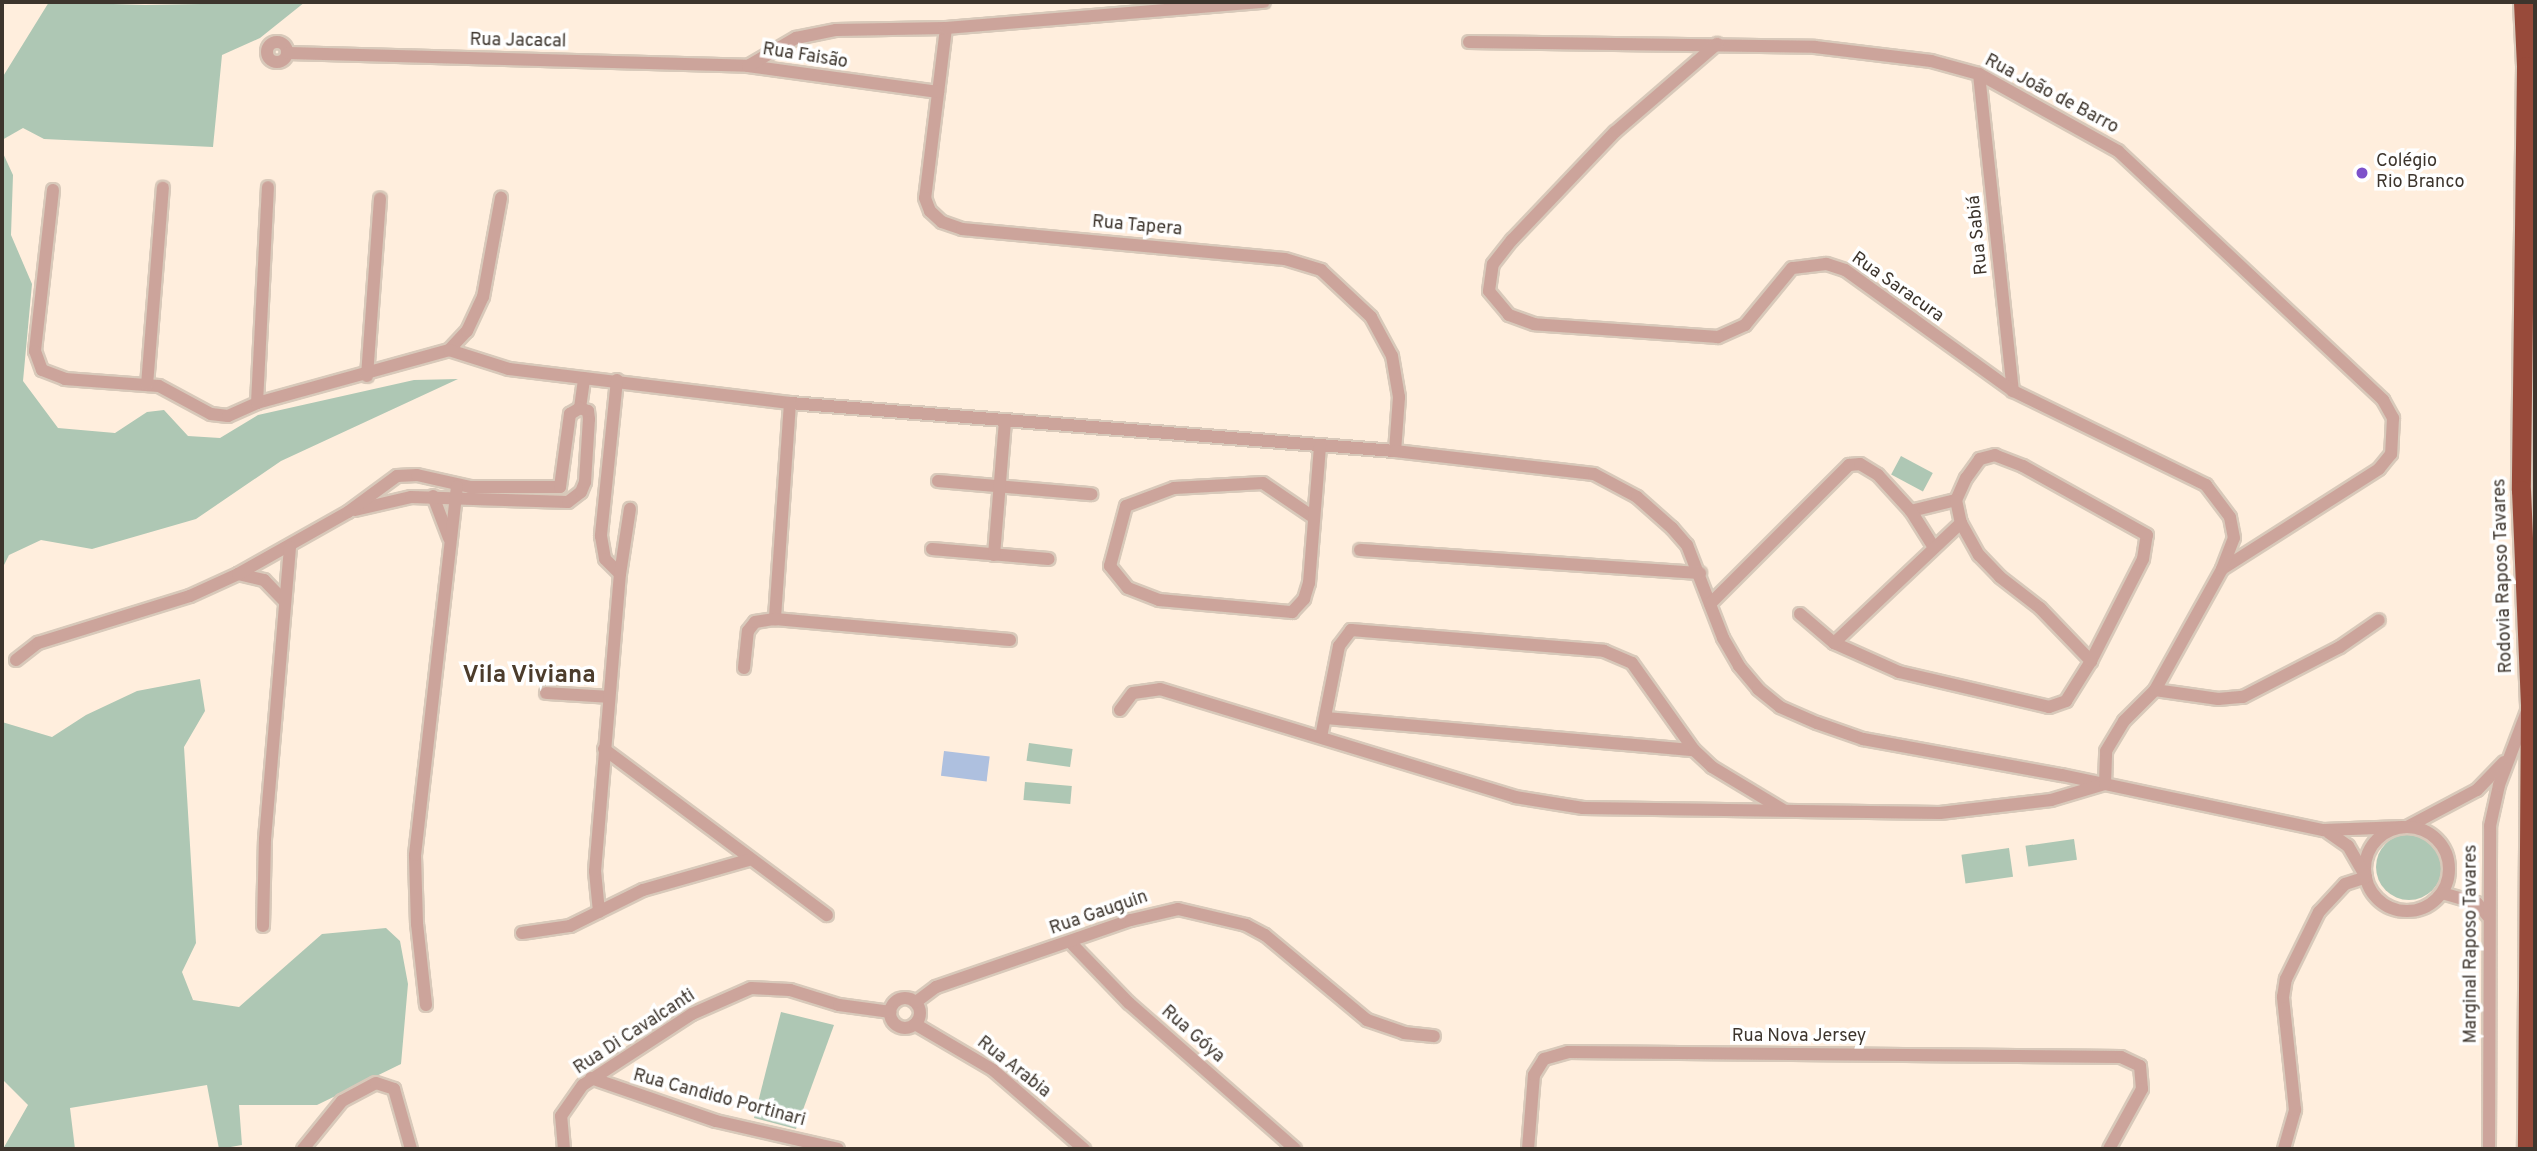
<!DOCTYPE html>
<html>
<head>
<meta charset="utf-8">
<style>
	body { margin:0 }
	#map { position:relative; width:2537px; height:1151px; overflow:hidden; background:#fed; font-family:Overpass,sans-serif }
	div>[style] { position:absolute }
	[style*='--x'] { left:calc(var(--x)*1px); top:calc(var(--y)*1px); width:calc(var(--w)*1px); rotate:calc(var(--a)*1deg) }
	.green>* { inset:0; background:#aec7b4; transform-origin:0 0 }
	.round { border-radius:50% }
	.water>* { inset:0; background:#aec0df; transform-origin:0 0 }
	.roads { filter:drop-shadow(2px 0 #d8c9ba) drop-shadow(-2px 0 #d8c9ba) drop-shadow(0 2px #d8c9ba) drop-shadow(0 -2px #d8c9ba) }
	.minor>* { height:12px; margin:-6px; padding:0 6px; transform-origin:6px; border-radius:6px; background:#cca49b }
	.minor>.ring { margin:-6px; padding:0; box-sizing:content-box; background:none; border:12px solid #cca49b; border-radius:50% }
	.highway>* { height:19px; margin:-9.5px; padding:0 9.5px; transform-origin:9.5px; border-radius:9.5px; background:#984a3a }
	.dots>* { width:19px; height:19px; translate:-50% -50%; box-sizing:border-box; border:4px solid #fff; border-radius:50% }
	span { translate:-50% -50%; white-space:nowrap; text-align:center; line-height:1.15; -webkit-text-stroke:7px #fff; paint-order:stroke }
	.street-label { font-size:18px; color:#3d352d }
	.poi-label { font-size:18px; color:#3d352d }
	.left { translate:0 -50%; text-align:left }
	.district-label { font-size:24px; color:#4c3c2b; font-weight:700 }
	.frame { position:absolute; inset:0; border:4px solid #3d352d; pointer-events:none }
</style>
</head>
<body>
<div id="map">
	<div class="green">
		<i style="clip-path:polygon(49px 2px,145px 5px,305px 2px,260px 38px,222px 55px,213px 147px,44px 139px,23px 128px,2px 140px,2px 78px)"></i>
		<i style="clip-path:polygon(2px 151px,13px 175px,11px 235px,32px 284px,23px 381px,58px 428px,115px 433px,147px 412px,164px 410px,188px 436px,220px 438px,258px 415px,414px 380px,458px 379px,281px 461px,196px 519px,92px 549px,41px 540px,9px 555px,2px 569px)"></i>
		<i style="left:1901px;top:456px;width:36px;height:21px;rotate:28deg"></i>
		<i style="clip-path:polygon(200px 679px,205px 711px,184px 747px,196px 943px,182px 972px,193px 1000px,239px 1007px,322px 934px,386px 928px,400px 941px,408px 984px,401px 1064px,317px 1105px,239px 1105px,242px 1145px,219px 1149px,207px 1085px,70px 1108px,75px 1149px,3px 1149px,28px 1105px,2px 1079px,2px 722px,52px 737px,86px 715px,137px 691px)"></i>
		<i style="left:1029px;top:743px;width:44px;height:18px;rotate:8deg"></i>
		<i style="left:1025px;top:782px;width:47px;height:18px;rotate:5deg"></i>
		<i class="round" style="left:2376px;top:834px;width:66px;height:66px"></i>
		<i style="left:2074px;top:839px;width:21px;height:49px;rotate:82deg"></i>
		<i style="left:2009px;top:848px;width:29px;height:48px;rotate:82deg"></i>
		<i style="clip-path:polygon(781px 1012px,834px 1025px,796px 1129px,754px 1118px)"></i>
	</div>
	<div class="water">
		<i style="left:944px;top:751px;width:46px;height:25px;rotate:7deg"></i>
	</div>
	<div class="roads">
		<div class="minor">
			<i style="--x:946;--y:28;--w:171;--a:97"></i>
			<i style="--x:925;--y:198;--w:14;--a:69"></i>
			<i style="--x:930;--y:211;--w:16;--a:43"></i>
			<i style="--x:942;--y:222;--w:21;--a:19"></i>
			<i style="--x:962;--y:229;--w:324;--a:5.3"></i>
			<i style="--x:1285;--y:259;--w:38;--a:17"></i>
			<i style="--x:1321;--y:270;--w:69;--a:43.2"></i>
			<i style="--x:1371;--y:317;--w:44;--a:61.7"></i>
			<i style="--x:1392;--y:356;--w:42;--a:80.3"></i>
			<i style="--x:1399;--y:397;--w:54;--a:94.2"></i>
			<i style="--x:1469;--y:42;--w:346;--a:0.8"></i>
			<i style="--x:1815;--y:47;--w:117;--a:6.9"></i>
			<i style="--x:1931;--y:61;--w:50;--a:15.2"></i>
			<i style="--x:1979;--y:74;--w:159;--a:29"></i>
			<i style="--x:2118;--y:151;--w:364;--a:43.2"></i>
			<i style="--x:2383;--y:400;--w:21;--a:61"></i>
			<i style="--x:2393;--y:418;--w:36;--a:93"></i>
			<i style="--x:2391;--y:454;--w:19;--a:129"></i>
			<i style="--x:2379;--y:469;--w:186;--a:147.5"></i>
			<i class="ring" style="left:267px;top:42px;width:8px;height:8px"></i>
			<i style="--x:288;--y:53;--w:460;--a:1.6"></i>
			<i style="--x:748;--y:66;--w:192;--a:7.8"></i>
			<i style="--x:748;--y:66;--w:56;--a:-30.3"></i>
			<i style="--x:796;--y:38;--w:41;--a:-11.3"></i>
			<i style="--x:836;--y:30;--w:110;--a:-1"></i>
			<i style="--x:946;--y:28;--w:319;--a:-4.7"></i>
			<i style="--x:1979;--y:74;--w:319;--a:83.9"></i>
			<i style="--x:53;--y:190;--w:162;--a:96.4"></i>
			<i style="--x:35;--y:351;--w:20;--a:70"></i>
			<i style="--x:42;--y:370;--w:25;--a:21"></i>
			<i style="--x:65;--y:379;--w:94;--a:4.3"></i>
			<i style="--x:159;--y:386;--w:59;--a:28.3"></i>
			<i style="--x:211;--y:414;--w:17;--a:7"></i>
			<i style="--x:228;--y:416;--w:32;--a:-24"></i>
			<i style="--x:257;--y:403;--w:199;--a:-15.4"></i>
			<i style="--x:449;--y:350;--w:26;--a:-47"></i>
			<i style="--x:467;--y:331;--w:38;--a:-65"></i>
			<i style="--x:483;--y:297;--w:101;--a:-79.7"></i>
			<i style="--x:449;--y:350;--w:63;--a:17.6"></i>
			<i style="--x:509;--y:369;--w:283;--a:6.9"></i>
			<i style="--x:790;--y:403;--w:607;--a:4.54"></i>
			<i style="--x:1395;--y:451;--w:200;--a:6.6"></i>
			<i style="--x:1594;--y:474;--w:49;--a:28.1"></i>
			<i style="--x:1637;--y:497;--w:47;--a:41.5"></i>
			<i style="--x:1672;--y:528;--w:23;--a:49"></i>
			<i style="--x:1687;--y:545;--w:100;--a:68.8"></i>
			<i style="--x:1723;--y:638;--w:32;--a:60"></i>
			<i style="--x:1739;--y:666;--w:30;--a:50"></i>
			<i style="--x:1758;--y:689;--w:28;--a:39"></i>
			<i style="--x:1780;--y:707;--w:40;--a:23.4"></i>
			<i style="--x:1817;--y:723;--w:49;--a:19.2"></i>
			<i style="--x:1863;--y:739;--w:202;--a:10.3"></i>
			<i style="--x:2062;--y:775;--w:268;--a:11.9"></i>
			<i style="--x:2324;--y:830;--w:79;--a:-2.2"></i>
			<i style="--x:367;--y:376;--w:178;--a:-85.8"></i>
			<i style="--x:617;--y:380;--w:157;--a:95.9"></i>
			<i style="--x:601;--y:536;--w:23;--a:80"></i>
			<i style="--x:605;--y:559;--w:21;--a:45"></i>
			<i style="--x:147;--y:385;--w:198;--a:-85.4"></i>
			<i style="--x:257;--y:403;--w:216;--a:-87.1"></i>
			<i style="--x:790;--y:403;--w:217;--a:94"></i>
			<i style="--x:775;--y:619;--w:236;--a:5.1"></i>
			<i style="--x:580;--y:408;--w:30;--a:-82"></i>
			<i style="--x:938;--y:481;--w:154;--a:4.9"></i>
			<i style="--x:433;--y:496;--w:45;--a:69.1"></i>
			<i style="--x:355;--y:510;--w:57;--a:-13.1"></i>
			<i style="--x:411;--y:497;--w:157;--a:1.8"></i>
			<i style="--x:568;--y:502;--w:16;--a:-38"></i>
			<i style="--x:581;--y:492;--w:11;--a:-68"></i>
			<i style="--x:585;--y:482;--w:63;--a:-86.4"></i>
			<i style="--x:589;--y:419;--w:8;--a:-97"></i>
			<i style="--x:588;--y:411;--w:9;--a:-159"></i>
			<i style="--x:1911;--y:511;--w:46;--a:-13.7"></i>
			<i style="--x:1313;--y:517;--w:60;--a:-145.8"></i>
			<i style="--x:1263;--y:483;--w:89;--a:176.8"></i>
			<i style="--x:1174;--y:488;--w:51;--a:159.4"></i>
			<i style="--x:1126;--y:506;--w:62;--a:104.9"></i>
			<i style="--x:1110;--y:566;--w:28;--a:51"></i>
			<i style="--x:1128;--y:588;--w:33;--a:21"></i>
			<i style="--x:1159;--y:600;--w:134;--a:5.2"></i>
			<i style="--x:1292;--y:612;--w:18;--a:-47"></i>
			<i style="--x:1304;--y:599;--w:17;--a:-73"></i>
			<i style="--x:1309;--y:583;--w:138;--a:-85.4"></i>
			<i style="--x:932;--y:549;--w:117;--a:4.9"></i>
			<i style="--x:1360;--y:550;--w:341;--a:3.9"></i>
			<i style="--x:994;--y:555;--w:134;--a:-85.3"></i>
			<i style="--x:238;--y:574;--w:27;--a:13"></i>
			<i style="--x:264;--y:580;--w:29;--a:46"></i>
			<i style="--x:1710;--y:604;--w:197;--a:-45"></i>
			<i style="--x:1849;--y:465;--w:11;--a:-5"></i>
			<i style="--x:1860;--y:464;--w:21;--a:31"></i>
			<i style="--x:1878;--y:475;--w:49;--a:47.5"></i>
			<i style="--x:1911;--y:511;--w:41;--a:57.8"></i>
			<i style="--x:1800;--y:614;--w:45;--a:40.5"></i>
			<i style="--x:1834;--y:643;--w:71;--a:24"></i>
			<i style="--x:1899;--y:672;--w:154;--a:13.1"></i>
			<i style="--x:2049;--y:707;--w:18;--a:-19"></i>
			<i style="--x:2066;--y:701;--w:47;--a:-58"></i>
			<i style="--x:2091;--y:661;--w:114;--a:-63"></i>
			<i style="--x:2143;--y:559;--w:24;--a:-81"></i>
			<i style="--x:2147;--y:535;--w:142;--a:-150.9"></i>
			<i style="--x:2023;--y:466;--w:30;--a:-159"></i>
			<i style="--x:1995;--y:455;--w:16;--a:165"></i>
			<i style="--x:1980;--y:459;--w:24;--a:126"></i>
			<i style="--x:1966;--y:478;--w:24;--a:114"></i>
			<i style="--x:1956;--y:500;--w:24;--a:78"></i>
			<i style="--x:1961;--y:523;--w:37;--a:61"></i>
			<i style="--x:1979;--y:555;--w:30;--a:46"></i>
			<i style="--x:2000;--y:577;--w:51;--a:37.8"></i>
			<i style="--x:2040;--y:608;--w:74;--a:46.1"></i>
			<i style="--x:1834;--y:643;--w:175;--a:-43.4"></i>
			<i style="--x:16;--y:660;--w:28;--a:-38"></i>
			<i style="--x:38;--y:643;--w:159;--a:-17.2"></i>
			<i style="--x:190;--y:596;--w:53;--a:-24.6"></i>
			<i style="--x:238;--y:574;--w:126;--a:-29.4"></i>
			<i style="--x:348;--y:512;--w:61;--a:-36.3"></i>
			<i style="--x:397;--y:476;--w:20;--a:-3"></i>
			<i style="--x:417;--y:475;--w:54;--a:12.8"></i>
			<i style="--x:470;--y:487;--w:90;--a:0"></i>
			<i style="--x:560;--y:487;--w:74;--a:-82.2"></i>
			<i style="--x:570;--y:414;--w:12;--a:-31"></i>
			<i style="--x:744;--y:668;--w:37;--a:-84"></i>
			<i style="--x:748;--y:631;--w:11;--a:-52"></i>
			<i style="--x:755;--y:622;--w:20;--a:-9"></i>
			<i style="--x:2155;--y:690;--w:64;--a:8.1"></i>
			<i style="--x:2218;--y:699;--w:25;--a:-5"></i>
			<i style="--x:2243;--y:697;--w:109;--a:-27.3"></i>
			<i style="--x:2340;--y:647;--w:47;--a:-34.7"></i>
			<i style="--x:546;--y:693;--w:63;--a:3.6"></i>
			<i style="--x:1120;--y:710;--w:21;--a:-53"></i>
			<i style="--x:1133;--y:693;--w:27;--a:-8"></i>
			<i style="--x:1160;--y:689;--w:371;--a:16.9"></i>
			<i style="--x:1515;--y:797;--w:69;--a:9.2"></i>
			<i style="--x:1583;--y:808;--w:357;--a:0.8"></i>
			<i style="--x:1940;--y:813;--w:112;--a:-6.7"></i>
			<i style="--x:2051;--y:800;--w:56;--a:-16.5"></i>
			<i style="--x:2105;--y:784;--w:33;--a:-88"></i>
			<i style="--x:2106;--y:751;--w:35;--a:-59"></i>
			<i style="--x:2124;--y:721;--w:44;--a:-45"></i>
			<i style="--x:2155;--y:690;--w:138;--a:-61"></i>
			<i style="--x:2222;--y:569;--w:33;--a:-69"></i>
			<i style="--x:2234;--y:538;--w:21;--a:-101"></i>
			<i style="--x:2230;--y:517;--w:40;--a:-127"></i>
			<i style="--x:2206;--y:485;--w:215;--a:-154"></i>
			<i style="--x:2013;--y:391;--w:207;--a:-144.2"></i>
			<i style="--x:1845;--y:270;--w:20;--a:-162"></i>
			<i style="--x:1826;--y:264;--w:34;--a:173"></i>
			<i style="--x:1792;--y:268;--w:74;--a:129.5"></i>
			<i style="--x:1745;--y:325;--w:30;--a:156"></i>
			<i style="--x:1718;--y:337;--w:184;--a:-176"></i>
			<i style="--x:1534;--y:324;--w:27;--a:-160"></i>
			<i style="--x:1509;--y:315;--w:31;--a:-130"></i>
			<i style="--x:1489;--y:291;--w:27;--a:-82"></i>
			<i style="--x:1493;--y:264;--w:31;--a:-52"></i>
			<i style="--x:1512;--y:240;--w:149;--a:-46.4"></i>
			<i style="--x:1615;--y:132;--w:135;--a:-40.8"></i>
			<i style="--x:1326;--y:718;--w:369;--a:5"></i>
			<i style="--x:1321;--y:737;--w:93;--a:-78.8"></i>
			<i style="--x:1339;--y:646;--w:20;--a:-53"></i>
			<i style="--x:1351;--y:630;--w:254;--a:4.7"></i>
			<i style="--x:1604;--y:651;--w:30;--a:23"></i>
			<i style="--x:1632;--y:663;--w:107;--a:54.5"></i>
			<i style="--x:1694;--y:750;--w:25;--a:43"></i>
			<i style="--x:1712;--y:767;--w:82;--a:31"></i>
			<i style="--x:604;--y:749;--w:278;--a:36.7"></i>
			<i style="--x:2407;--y:827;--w:79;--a:-27.9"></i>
			<i style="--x:2477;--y:790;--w:39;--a:-46"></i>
			<i class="ring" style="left:2365px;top:827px;width:72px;height:72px"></i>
			<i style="--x:2442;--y:893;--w:36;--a:16"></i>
			<i style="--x:2477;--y:903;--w:17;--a:50"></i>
			<i style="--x:599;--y:912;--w:41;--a:-95.6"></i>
			<i style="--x:595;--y:871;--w:298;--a:-85.2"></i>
			<i style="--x:620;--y:574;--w:66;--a:-81.3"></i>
			<i style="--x:263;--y:926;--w:87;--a:-88.7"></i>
			<i style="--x:265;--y:839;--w:293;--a:-85.1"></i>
			<i style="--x:522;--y:933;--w:49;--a:-8.3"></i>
			<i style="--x:570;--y:926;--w:81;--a:-26.3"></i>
			<i style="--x:643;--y:890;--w:109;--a:-15.9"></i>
			<i style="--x:1070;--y:942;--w:85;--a:46"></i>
			<i style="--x:1129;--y:1003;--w:221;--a:41.3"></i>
			<i class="ring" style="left:890px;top:998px;width:18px;height:18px"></i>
			<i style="--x:916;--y:1002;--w:25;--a:-37"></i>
			<i style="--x:936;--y:987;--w:206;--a:-19"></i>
			<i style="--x:1131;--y:920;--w:48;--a:-13.2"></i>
			<i style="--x:1178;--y:909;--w:70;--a:13.2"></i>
			<i style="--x:1246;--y:925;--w:21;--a:28"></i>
			<i style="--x:1265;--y:935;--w:133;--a:39.8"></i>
			<i style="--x:1367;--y:1020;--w:39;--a:19"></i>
			<i style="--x:1404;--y:1033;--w:30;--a:6"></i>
			<i style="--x:426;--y:1005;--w:81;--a:-96.3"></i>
			<i style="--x:417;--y:924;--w:69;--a:-91.7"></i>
			<i style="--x:415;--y:855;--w:371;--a:-83.5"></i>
			<i style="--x:915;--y:1024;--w:91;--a:30.5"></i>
			<i style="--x:993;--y:1070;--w:121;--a:41"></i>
			<i style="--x:591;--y:1078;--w:132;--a:19"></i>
			<i style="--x:716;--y:1121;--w:125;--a:12.9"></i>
			<i style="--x:303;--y:1149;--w:62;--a:-50.9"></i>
			<i style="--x:342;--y:1101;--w:38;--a:-28"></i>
			<i style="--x:376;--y:1083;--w:19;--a:18"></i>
			<i style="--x:394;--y:1089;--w:62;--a:74.2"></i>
			<i style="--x:564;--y:1149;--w:33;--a:-95"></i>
			<i style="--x:561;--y:1116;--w:38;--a:-55"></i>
			<i style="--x:583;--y:1085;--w:130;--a:-33.1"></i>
			<i style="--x:692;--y:1014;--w:64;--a:-23.8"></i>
			<i style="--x:751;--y:988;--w:39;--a:3"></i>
			<i style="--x:790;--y:990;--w:51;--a:17"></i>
			<i style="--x:839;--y:1005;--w:52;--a:7.7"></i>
			<i style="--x:1528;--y:1149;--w:74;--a:-85.4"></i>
			<i style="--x:1534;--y:1075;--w:19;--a:-58"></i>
			<i style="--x:1544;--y:1059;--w:25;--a:-16"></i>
			<i style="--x:1568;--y:1052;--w:553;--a:0.52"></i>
			<i style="--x:2121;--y:1057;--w:21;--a:25"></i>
			<i style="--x:2140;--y:1066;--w:23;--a:85"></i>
			<i style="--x:2142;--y:1089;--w:68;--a:118.8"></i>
			<i style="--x:2284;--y:1149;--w:41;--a:-74.2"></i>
			<i style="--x:2295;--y:1110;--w:114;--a:-96.1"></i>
			<i style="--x:2283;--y:997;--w:18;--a:-81"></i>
			<i style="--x:2286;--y:979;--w:75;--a:-63.8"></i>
			<i style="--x:2319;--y:912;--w:38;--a:-47"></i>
			<i style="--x:2345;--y:884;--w:22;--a:-18"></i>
			<i style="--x:2366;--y:877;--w:36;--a:-120"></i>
			<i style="--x:2348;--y:846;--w:24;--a:-145"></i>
			<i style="--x:2489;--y:1149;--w:323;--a:-89.8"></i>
			<i style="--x:2490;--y:826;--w:42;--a:-77.6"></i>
			<i style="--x:2499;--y:785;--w:76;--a:-69.2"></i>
		</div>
		<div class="highway">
			<i style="--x:2523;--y:2;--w:64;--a:87.3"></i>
			<i style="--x:2526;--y:66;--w:424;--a:90.7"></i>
			<i style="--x:2521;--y:490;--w:214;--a:87.6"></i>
			<i style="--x:2530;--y:704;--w:445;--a:90.4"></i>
		</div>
	</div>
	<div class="dots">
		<i style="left:2362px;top:173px;background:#7d51ca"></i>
	</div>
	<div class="street-label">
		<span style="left:518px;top:42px;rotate:1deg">Rua Jacacal</span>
		<span style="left:805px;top:57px;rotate:9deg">Rua Faisão</span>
		<span style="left:2051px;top:95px;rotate:28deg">Rua João de Barro</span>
		<span style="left:1137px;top:227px;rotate:5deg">Rua Tapera</span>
		<span style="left:1979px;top:235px;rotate:-96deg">Rua Sabiá</span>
		<span style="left:1897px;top:288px;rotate:35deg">Rua Saracura</span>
		<span style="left:2504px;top:576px;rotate:-92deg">Rodovia Raposo Tavares</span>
		<span style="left:1099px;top:914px;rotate:-19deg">Rua Gauguin</span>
		<span style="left:2472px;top:944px;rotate:-90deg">Marginal Raposo Tavares</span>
		<span style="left:635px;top:1033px;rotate:-33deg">Rua Di Cavalcanti</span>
		<span style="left:1192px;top:1035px;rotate:41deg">Rua Góya</span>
		<span style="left:1799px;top:1037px">Rua Nova Jersey</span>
		<span style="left:1013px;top:1068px;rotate:38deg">Rua Arabia</span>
		<span style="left:719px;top:1099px;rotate:15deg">Rua Candido Portinari</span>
	</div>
	<div class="poi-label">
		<span class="left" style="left:2376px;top:173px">Colégio<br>Rio Branco</span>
	</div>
	<div class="district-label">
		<span style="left:529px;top:677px">Vila Viviana</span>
	</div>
	<div class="frame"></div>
</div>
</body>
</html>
